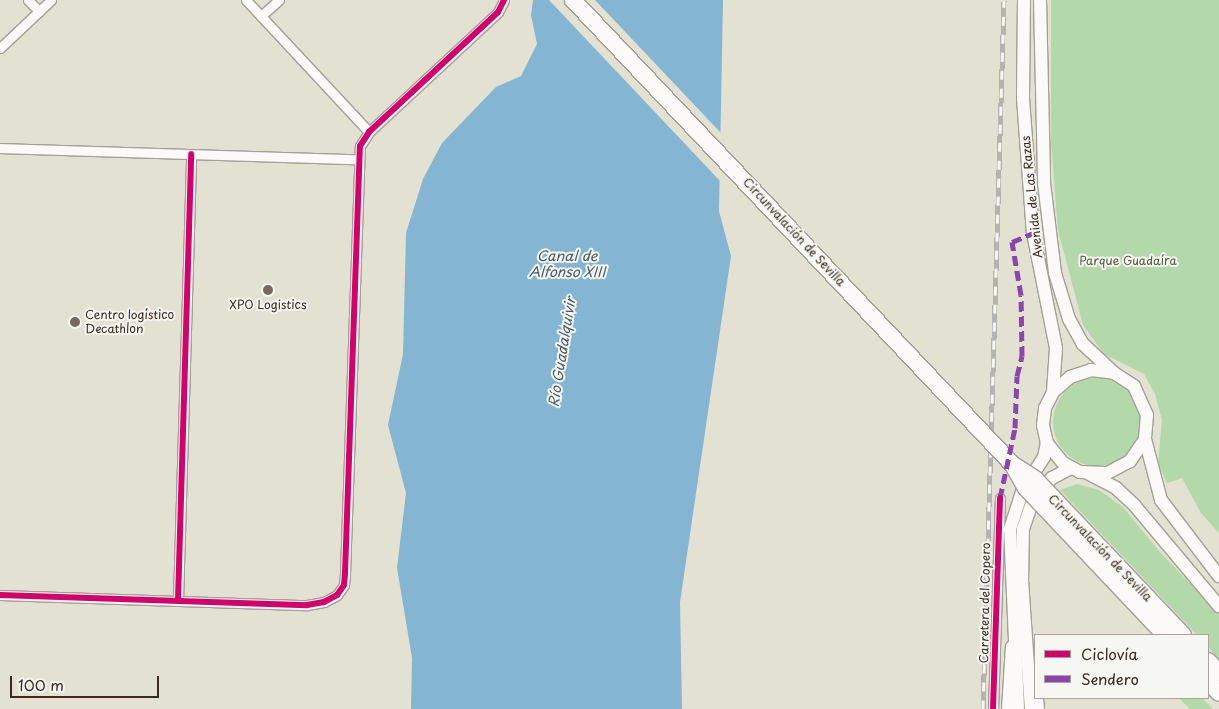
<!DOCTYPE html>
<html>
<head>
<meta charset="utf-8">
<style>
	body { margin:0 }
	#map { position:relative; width:1219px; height:709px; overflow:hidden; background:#e3e1d2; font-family:"Playpen Sans",sans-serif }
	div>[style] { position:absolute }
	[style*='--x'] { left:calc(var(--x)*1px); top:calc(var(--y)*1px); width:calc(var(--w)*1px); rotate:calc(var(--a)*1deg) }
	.green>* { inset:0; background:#b3d8aa }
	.round { border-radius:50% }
	.water>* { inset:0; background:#84b5d2 }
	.pier>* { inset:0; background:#e3e1d2 }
	.roads { filter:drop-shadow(1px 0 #a3a096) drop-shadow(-1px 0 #a3a096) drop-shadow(0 1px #a3a096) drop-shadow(0 -1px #a3a096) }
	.minor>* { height:9px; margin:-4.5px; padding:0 4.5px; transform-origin:4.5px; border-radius:4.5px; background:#fbfaf8 }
	.tertiary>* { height:11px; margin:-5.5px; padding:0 5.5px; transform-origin:5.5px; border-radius:5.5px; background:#fbfaf8 }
	.secondary>* { height:12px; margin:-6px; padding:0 6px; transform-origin:6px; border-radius:6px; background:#fbfaf8 }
	.motorway>* { height:16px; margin:-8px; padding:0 8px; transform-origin:8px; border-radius:8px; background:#fbfaf8 }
	.rail>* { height:5px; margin-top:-2.5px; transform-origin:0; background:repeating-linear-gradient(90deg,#f6f6f2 0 9px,#b5b3af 0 18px); box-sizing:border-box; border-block:1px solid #b5b3af }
	.bridges { filter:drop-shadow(1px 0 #a3a096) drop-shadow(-1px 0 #a3a096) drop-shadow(0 1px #a3a096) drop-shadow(0 -1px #a3a096) }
	.motorway-bridge>* { height:16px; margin:-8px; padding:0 8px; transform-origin:8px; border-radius:8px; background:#fbfaf8 }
	.quiet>* { height:5px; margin-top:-2.5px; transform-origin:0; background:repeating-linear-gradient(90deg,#8e44ad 0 10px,transparent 0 15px) }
	.cycleway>* { height:6px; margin:-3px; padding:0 3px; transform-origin:3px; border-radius:3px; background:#d6006c }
	.dots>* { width:14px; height:14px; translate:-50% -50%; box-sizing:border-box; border:2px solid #f6f6f2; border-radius:50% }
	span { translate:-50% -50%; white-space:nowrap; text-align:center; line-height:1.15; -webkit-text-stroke:4px #f6f6f2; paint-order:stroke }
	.street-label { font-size:12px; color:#3b2a1e }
	.park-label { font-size:12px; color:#535c3e }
	.poi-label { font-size:12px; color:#3b2a1e }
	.left { translate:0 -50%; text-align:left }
	.water-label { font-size:14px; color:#485a66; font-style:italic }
	.legend { position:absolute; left:1034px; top:634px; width:175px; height:65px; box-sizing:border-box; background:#f6f6f2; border:1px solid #aba49d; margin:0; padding:6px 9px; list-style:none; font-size:15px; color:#3b2a1e }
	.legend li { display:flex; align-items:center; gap:10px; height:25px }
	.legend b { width:25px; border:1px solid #aba49d }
	.scale { position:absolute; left:10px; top:676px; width:149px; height:22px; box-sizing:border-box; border:2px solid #3b2a1e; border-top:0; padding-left:6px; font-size:15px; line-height:18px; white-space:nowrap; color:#3b2a1e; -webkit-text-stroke:4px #f6f6f2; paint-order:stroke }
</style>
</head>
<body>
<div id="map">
	<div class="green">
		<i style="clip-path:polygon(1051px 0,1219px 0,1219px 533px,1201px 513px,1182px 478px,1167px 483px,1158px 464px,1162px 420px,1155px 394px,1144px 374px,1104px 354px,1083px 325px,1058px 230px,1051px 143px)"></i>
		<i class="round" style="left:1053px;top:378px;width:88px;height:88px"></i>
		<i style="clip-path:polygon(1077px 484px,1099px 490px,1123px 507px,1159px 551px,1219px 614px,1219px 659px,1208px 647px,1208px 635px,1197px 635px,1060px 490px)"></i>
		<i style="clip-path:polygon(1179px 698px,1202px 698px,1213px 709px,1190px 709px)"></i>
	</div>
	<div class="water">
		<i style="clip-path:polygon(533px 0,723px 0,719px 211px,731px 256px,680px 602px,682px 709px,411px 709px,412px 658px,397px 568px,406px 493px,388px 425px,403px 354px,406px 233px,423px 179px,442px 143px,496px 87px,521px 76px,537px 44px,531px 15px)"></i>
	</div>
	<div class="pier">
		<i style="clip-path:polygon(549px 0,595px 0,721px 133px,721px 182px)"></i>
	</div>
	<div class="roads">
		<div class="minor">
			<i style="--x:28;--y:0;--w:16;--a:45"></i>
			<i style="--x:246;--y:0;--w:180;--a:47"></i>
			<i style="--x:261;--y:16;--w:24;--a:-42"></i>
			<i style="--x:0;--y:48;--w:70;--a:-43.3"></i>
			<i style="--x:0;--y:148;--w:358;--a:1.8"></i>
			<i style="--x:0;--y:595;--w:307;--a:1.9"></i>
			<i style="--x:307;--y:605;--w:17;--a:-10"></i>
			<i style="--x:324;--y:602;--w:15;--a:-28"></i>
			<i style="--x:337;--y:595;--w:12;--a:-55"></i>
			<i style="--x:344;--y:585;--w:12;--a:-85"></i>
			<i style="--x:345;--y:573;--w:427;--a:-88"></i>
			<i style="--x:360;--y:146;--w:17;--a:-57"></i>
			<i style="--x:369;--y:132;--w:176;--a:-42.9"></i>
			<i style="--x:498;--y:12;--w:13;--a:-63"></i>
			<i style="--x:178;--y:600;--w:446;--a:-88.3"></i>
			<i style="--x:993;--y:709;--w:211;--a:-88.1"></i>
		</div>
		<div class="tertiary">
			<i style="--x:1037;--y:698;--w:11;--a:85"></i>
			<i style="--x:1007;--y:709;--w:63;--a:-86.4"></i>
		</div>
		<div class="secondary">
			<i style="--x:1024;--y:0;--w:98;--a:90.6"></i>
			<i style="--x:1023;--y:98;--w:135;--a:85.8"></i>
			<i style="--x:1033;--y:233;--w:117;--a:78.7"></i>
			<i style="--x:1056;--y:348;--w:44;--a:93.9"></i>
			<i style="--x:1040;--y:0;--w:183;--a:88.7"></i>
			<i style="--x:1044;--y:183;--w:91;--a:83"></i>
			<i style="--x:1055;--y:273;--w:48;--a:73.1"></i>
			<i style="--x:1069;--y:319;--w:29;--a:61"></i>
			<i style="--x:1083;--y:344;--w:42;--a:43.1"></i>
			<i style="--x:1114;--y:373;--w:24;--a:33"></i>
			<i style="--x:1134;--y:386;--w:32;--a:66"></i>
			<i style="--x:1147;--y:415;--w:24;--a:95"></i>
			<i style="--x:1145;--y:439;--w:27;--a:124"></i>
			<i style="--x:1130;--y:461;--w:26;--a:152"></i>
			<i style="--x:1107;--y:473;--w:27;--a:-178"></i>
			<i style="--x:1080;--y:472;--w:19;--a:-152"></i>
			<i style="--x:1063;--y:463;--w:26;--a:-129"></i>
			<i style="--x:1047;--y:443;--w:18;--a:-103"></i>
			<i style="--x:1043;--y:425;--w:17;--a:-83"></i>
			<i style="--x:1045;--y:408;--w:18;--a:-63"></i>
			<i style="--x:1053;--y:392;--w:23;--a:-41"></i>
			<i style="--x:1070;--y:377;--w:22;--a:-18"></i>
			<i style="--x:1091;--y:370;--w:23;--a:7"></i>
			<i style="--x:1145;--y:439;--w:63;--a:75.3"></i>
			<i style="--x:1161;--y:500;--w:96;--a:52.7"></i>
			<i style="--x:1089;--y:474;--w:30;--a:27"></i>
			<i style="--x:1116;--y:488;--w:26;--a:43"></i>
			<i style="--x:1135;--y:506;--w:131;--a:50"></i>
			<i style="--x:1018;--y:709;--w:180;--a:-92.5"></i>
			<i style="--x:1010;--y:529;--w:40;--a:-72"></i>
			<i style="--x:1022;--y:491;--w:40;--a:-57.1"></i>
			<i style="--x:1044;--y:457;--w:14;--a:-78"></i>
			<i style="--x:1031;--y:709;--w:128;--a:-94"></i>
			<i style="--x:1022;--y:581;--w:52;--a:-88.9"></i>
			<i style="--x:1023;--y:529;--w:34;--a:-71"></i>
			<i style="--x:1034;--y:497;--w:26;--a:-47"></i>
			<i style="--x:1052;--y:478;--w:21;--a:-28"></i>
		</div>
		<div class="motorway">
			<i style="--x:1208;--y:661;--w:16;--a:47"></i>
			<i style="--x:1208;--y:681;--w:16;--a:47"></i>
		</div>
	</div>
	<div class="rail">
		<i style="--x:983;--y:709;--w:709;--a:-88.3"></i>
	</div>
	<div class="bridges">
		<div class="motorway-bridge">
			<i style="--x:573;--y:0;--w:640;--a:46.58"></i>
			<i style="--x:1013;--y:465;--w:26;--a:61"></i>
			<i style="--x:1026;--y:488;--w:202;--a:46.6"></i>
			<i style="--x:1015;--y:466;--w:24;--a:33"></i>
			<i style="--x:1035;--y:479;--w:215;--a:46.5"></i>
		</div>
	</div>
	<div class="quiet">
		<i style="--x:1000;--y:498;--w:72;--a:-77.9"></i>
		<i style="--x:1015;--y:428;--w:52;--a:-87.8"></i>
		<i style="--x:1017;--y:376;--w:21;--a:-76"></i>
		<i style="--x:1022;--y:356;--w:61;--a:-90.9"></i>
		<i style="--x:1021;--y:295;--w:54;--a:-99.6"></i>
		<i style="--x:1012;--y:242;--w:23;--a:-23"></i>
	</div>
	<div class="cycleway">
		<i style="--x:0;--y:595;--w:307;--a:1.9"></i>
		<i style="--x:307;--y:605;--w:17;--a:-10"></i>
		<i style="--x:324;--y:602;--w:15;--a:-28"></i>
		<i style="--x:337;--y:595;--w:12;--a:-55"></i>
		<i style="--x:344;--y:585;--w:12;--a:-85"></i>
		<i style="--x:345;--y:573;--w:427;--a:-88"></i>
		<i style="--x:360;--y:146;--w:17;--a:-57"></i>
		<i style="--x:369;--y:132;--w:176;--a:-42.9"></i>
		<i style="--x:498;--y:12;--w:13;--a:-63"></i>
		<i style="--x:178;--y:600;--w:446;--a:-88.3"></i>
		<i style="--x:993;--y:709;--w:211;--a:-88.1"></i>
	</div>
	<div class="dots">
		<i style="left:268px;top:290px;background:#766a5d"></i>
		<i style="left:75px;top:322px;background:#766a5d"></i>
	</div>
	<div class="street-label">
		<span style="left:1032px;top:197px;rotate:-96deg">Avenida de Las Razas</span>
		<span style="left:794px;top:232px;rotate:47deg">Circunvalación de Sevilla</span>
		<span style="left:1100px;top:548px;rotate:46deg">Circunvalación de Sevilla</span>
		<span style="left:985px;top:603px;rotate:-89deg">Carretera del Copero</span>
	</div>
	<div class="park-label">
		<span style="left:1128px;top:261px">Parque Guadaíra</span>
	</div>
	<div class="poi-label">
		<span style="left:268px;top:305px">XPO Logistics</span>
		<span class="left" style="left:85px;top:322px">Centro logístico<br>Decathlon</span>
	</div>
	<div class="water-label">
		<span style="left:567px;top:264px">Canal de<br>Alfonso XIII</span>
		<span style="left:562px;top:352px;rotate:-81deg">Río Guadalquivir</span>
	</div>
	<ul class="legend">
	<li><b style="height:6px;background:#d6006c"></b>Ciclovía</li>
	<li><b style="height:6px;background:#8e44ad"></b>Sendero</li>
	</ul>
	<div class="scale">100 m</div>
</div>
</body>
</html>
